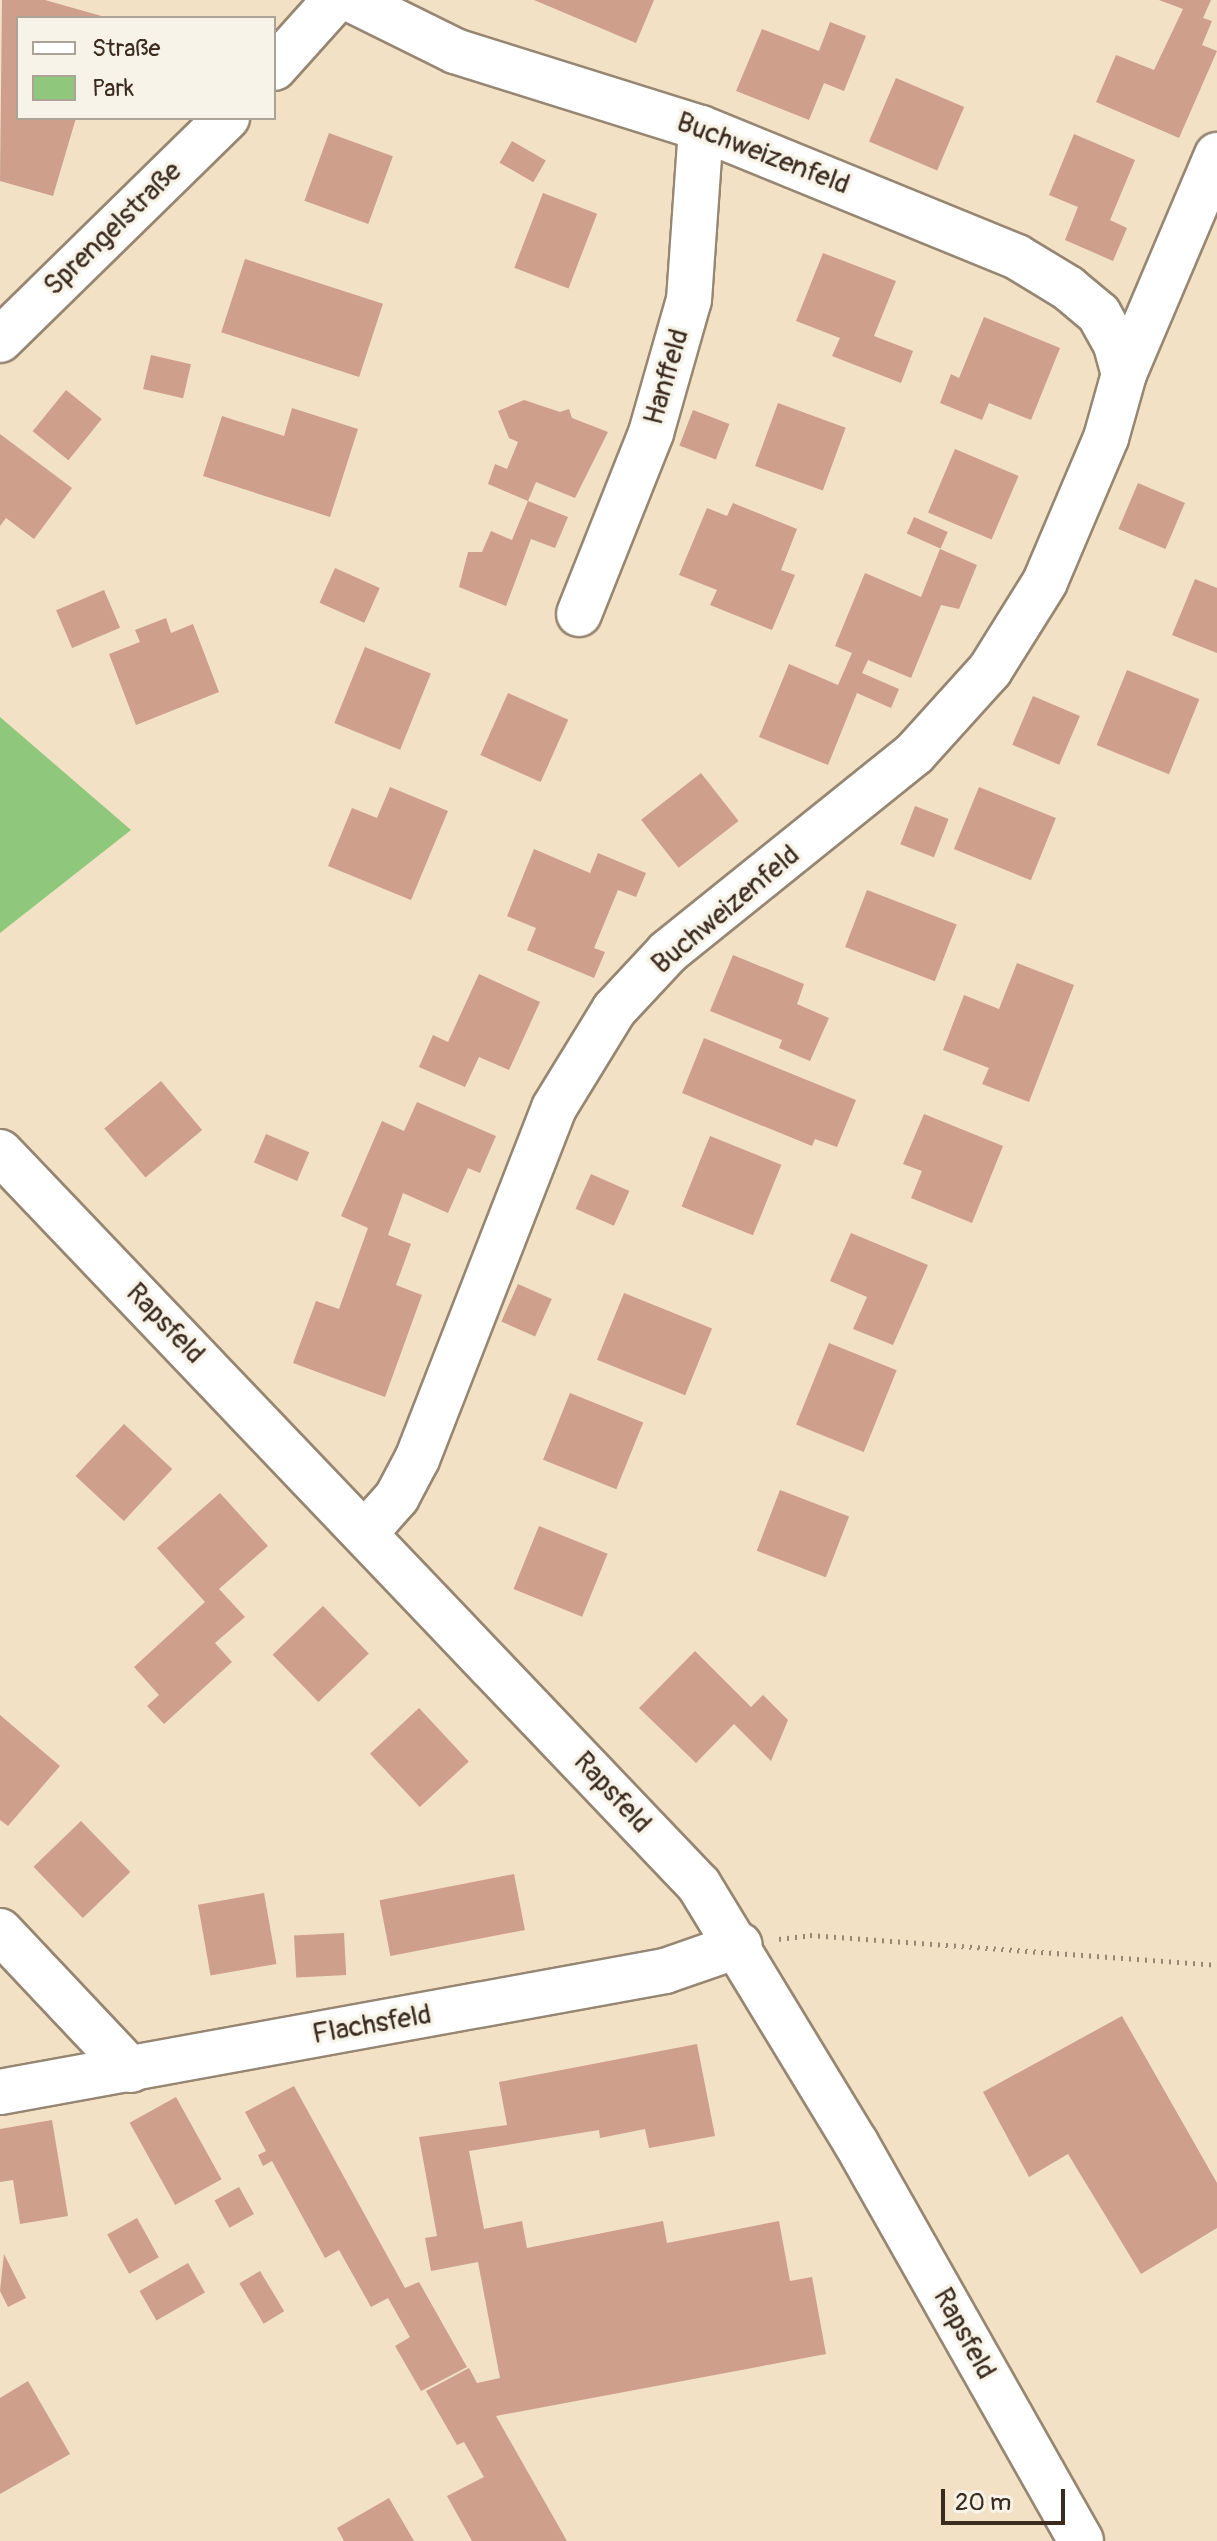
<!DOCTYPE html>
<html>
<head>
<meta charset="utf-8">
<style>
	body { margin:0 }
	#map { position:relative; width:1217px; height:2541px; overflow:hidden; background:#f2e1c5; font-family:Pangolin,sans-serif }
	div>[style] { position:absolute }
	[style*='--x'] { left:calc(var(--x)*1px); top:calc(var(--y)*1px); width:calc(var(--w)*1px); rotate:calc(var(--a)*1deg) }
	.green>* { inset:0; background:#8fc87c }
	.building>* { inset:0; background:#ce9f8a; transform-origin:0 0 }
	.path>* { height:5px; margin-top:-2.5px; transform-origin:0; background:repeating-linear-gradient(90deg,#968672 0 2px,transparent 0 8px) }
	.roads { filter:drop-shadow(2px 0 #968672) drop-shadow(-2px 0 #968672) drop-shadow(0 2px #968672) drop-shadow(0 -2px #968672) }
	.minor>* { height:44px; margin:-22px; padding:0 22px; transform-origin:22px; border-radius:22px; background:#fff }
	.major>* { height:44px; margin:-22px; padding:0 22px; transform-origin:22px; border-radius:22px; background:#fff }
	span { translate:-50% -50%; white-space:nowrap; text-align:center; line-height:1.15; -webkit-text-stroke:7px #f7f3e8; paint-order:stroke }
	.street-label { font-size:28px; color:#3b2a1e }
	.legend { position:absolute; left:16px; top:16px; width:260px; height:104px; box-sizing:border-box; background:#f7f3e8; border:2px solid #aca397; margin:0; padding:10px 14px; list-style:none; font-size:24px; color:#3b2a1e }
	.legend li { display:flex; align-items:center; gap:16px; height:40px }
	.legend b { width:40px; border:2px solid #aca397 }
	.scale { position:absolute; left:941px; top:2489px; width:124px; height:36px; box-sizing:border-box; border:4px solid #3b2a1e; border-top:0; padding-left:10px; font-size:24px; line-height:28px; white-space:nowrap; color:#3b2a1e; -webkit-text-stroke:6px #f7f3e8; paint-order:stroke }
</style>
</head>
<body>
<div id="map">
	<div class="green">
		<i style="clip-path:polygon(0 717px,131px 830px,0 933px)"></i>
	</div>
	<div class="building">
		<i style="clip-path:polygon(2px 0,45px 0,105px 17px,18px 18px,18px 118px,76px 118px,53px 196px,0 181px)"></i>
		<i style="clip-path:polygon(534px 0,654px 0,636px 43px)"></i>
		<i style="clip-path:polygon(1159px 0,1211px 0,1203px 18px,1212px 21px,1202px 45px,1217px 51px,1179px 138px,1096px 102px,1116px 55px,1154px 70px,1183px 9px)"></i>
		<i style="clip-path:polygon(830px 22px,866px 36px,844px 91px,824px 83px,809px 120px,736px 91px,762px 29px,819px 51px)"></i>
		<i style="left:896px;top:78px;width:74px;height:69px;rotate:23deg"></i>
		<i style="left:329px;top:133px;width:68px;height:72px;rotate:20deg"></i>
		<i style="clip-path:polygon(1074px 134px,1135px 160px,1110px 220px,1127px 228px,1113px 261px,1065px 240px,1078px 207px,1049px 195px)"></i>
		<i style="left:512px;top:141px;width:39px;height:25px;rotate:30deg"></i>
		<i style="left:543px;top:193px;width:58px;height:80px;rotate:21deg"></i>
		<i style="clip-path:polygon(823px 253px,896px 281px,874px 336px,913px 351px,901px 383px,832px 356px,840px 338px,796px 321px)"></i>
		<i style="left:245px;top:259px;width:145px;height:77px;rotate:18deg"></i>
		<i style="clip-path:polygon(984px 317px,1060px 348px,1031px 420px,989px 403px,982px 420px,940px 403px,951px 374px,959px 378px)"></i>
		<i style="left:151px;top:355px;width:41px;height:35px;rotate:13deg"></i>
		<i style="left:66px;top:390px;width:46px;height:53px;rotate:39deg"></i>
		<i style="clip-path:polygon(524px 400px,560px 412px,569px 409px,572px 418px,608px 432px,575px 498px,536px 482px,528px 501px,488px 484px,495px 464px,507px 469px,518px 442px,509px 438px,498px 411px)"></i>
		<i style="left:778px;top:403px;width:72px;height:67px;rotate:20deg"></i>
		<i style="clip-path:polygon(292px 408px,358px 429px,330px 517px,203px 476px,222px 416px,284px 436px)"></i>
		<i style="left:693px;top:410px;width:39px;height:38px;rotate:21deg"></i>
		<i style="clip-path:polygon(0 434px,72px 488px,34px 539px,6px 518px,0 526px)"></i>
		<i style="left:955px;top:449px;width:69px;height:69px;rotate:23deg"></i>
		<i style="left:1138px;top:483px;width:51px;height:50px;rotate:23deg"></i>
		<i style="clip-path:polygon(528px 501px,568px 517px,555px 548px,531px 539px,506px 606px,459px 587px,468px 552px,482px 552px,491px 531px,512px 540px)"></i>
		<i style="clip-path:polygon(733px 503px,797px 529px,781px 570px,795px 575px,772px 630px,710px 605px,717px 590px,679px 575px,707px 508px,727px 516px)"></i>
		<i style="left:914px;top:517px;width:37px;height:18px;rotate:24deg"></i>
		<i style="clip-path:polygon(940px 549px,977px 565px,959px 609px,941px 605px,911px 678px,868px 660px,862px 673px,899px 689px,891px 708px,857px 693px,828px 765px,759px 737px,789px 664px,838px 685px,852px 653px,835px 646px,865px 573px,921px 597px)"></i>
		<i style="left:335px;top:568px;width:49px;height:38px;rotate:24deg"></i>
		<i style="clip-path:polygon(1195px 579px,1217px 588px,1217px 653px,1172px 635px)"></i>
		<i style="left:104px;top:590px;width:41px;height:52px;rotate:67deg"></i>
		<i style="clip-path:polygon(166px 618px,171px 633px,193px 624px,219px 692px,136px 725px,109px 654px,140px 642px,135px 630px)"></i>
		<i style="left:365px;top:647px;width:71px;height:82px;rotate:22deg"></i>
		<i style="left:1127px;top:670px;width:78px;height:81px;rotate:22deg"></i>
		<i style="left:508px;top:693px;width:66px;height:68px;rotate:24deg"></i>
		<i style="left:1033px;top:696px;width:51px;height:53px;rotate:23deg"></i>
		<i style="left:701px;top:773px;width:61px;height:76px;rotate:52deg"></i>
		<i style="clip-path:polygon(390px 787px,448px 811px,411px 900px,328px 866px,352px 808px,377px 818px)"></i>
		<i style="left:979px;top:787px;width:83px;height:67px;rotate:22deg"></i>
		<i style="left:915px;top:806px;width:36px;height:41px;rotate:21deg"></i>
		<i style="clip-path:polygon(534px 849px,590px 873px,598px 853px,646px 873px,636px 897px,618px 890px,594px 948px,605px 952px,594px 978px,527px 950px,536px 928px,507px 916px)"></i>
		<i style="left:867px;top:890px;width:96px;height:61px;rotate:21deg"></i>
		<i style="clip-path:polygon(733px 955px,804px 984px,797px 1004px,829px 1018px,810px 1061px,779px 1048px,782px 1040px,710px 1011px)"></i>
		<i style="clip-path:polygon(1017px 963px,1074px 985px,1029px 1102px,982px 1084px,989px 1068px,943px 1050px,964px 995px,999px 1009px)"></i>
		<i style="clip-path:polygon(479px 974px,540px 1002px,509px 1070px,479px 1057px,465px 1087px,419px 1067px,433px 1035px,448px 1042px)"></i>
		<i style="clip-path:polygon(704px 1038px,856px 1100px,837px 1147px,815px 1139px,812px 1146px,682px 1093px)"></i>
		<i style="left:161px;top:1081px;width:64px;height:74px;rotate:50deg"></i>
		<i style="clip-path:polygon(417px 1102px,496px 1136px,480px 1173px,468px 1168px,448px 1213px,403px 1193px,388px 1235px,411px 1244px,396px 1285px,422px 1295px,385px 1397px,293px 1363px,316px 1301px,339px 1309px,368px 1228px,341px 1216px,382px 1121px,404px 1131px)"></i>
		<i style="clip-path:polygon(924px 1114px,1003px 1146px,972px 1223px,911px 1198px,922px 1171px,903px 1164px)"></i>
		<i style="left:266px;top:1134px;width:47px;height:31px;rotate:23deg"></i>
		<i style="left:710px;top:1136px;width:77px;height:76px;rotate:22deg"></i>
		<i style="left:591px;top:1174px;width:42px;height:38px;rotate:24deg"></i>
		<i style="clip-path:polygon(851px 1233px,928px 1265px,893px 1345px,853px 1329px,867px 1297px,830px 1281px)"></i>
		<i style="left:518px;top:1284px;width:37px;height:41px;rotate:24deg"></i>
		<i style="left:624px;top:1293px;width:95px;height:72px;rotate:22deg"></i>
		<i style="left:829px;top:1343px;width:73px;height:88px;rotate:22deg"></i>
		<i style="left:570px;top:1393px;width:79px;height:72px;rotate:22deg"></i>
		<i style="left:124px;top:1424px;width:66px;height:71px;rotate:43deg"></i>
		<i style="left:780px;top:1490px;width:74px;height:65px;rotate:21deg"></i>
		<i style="clip-path:polygon(220px 1493px,268px 1546px,219px 1589px,245px 1617px,215px 1643px,232px 1662px,164px 1724px,147px 1706px,159px 1695px,134px 1667px,205px 1602px,157px 1548px)"></i>
		<i style="left:539px;top:1526px;width:74px;height:68px;rotate:22deg"></i>
		<i style="left:323px;top:1606px;width:66px;height:70px;rotate:46deg"></i>
		<i style="clip-path:polygon(695px 1651px,751px 1707px,763px 1695px,788px 1720px,771px 1761px,734px 1724px,696px 1763px,639px 1708px)"></i>
		<i style="left:419px;top:1708px;width:73px;height:67px;rotate:47deg"></i>
		<i style="clip-path:polygon(0 1715px,60px 1766px,8px 1826px,0 1820px)"></i>
		<i style="left:81px;top:1821px;width:71px;height:66px;rotate:46deg"></i>
		<i style="left:514px;top:1874px;width:57px;height:137px;rotate:79deg"></i>
		<i style="left:264px;top:1893px;width:72px;height:67px;rotate:80deg"></i>
		<i style="left:344px;top:1933px;width:42px;height:50px;rotate:87deg"></i>
		<i style="clip-path:polygon(1122px 2016px,1217px 2183px,1217px 2228px,1141px 2274px,1068px 2154px,1029px 2177px,983px 2092px)"></i>
		<i style="clip-path:polygon(697px 2044px,715px 2136px,649px 2148px,645px 2129px,600px 2138px,599px 2130px,469px 2151px,484px 2229px,522px 2221px,527px 2248px,663px 2221px,667px 2243px,779px 2221px,790px 2281px,812px 2277px,826px 2354px,496px 2416px,567px 2541px,472px 2541px,447px 2496px,484px 2477px,464px 2442px,457px 2445px,426px 2391px,469px 2368px,477px 2383px,500px 2378px,478px 2262px,431px 2271px,425px 2238px,437px 2236px,419px 2137px,507px 2125px,499px 2082px)"></i>
		<i style="clip-path:polygon(294px 2086px,405px 2288px,419px 2282px,467px 2367px,421px 2391px,395px 2346px,410px 2337px,388px 2298px,371px 2307px,339px 2250px,325px 2258px,272px 2161px,263px 2166px,258px 2155px,266px 2151px,245px 2112px)"></i>
		<i style="left:176px;top:2097px;width:94px;height:53px;rotate:61deg"></i>
		<i style="clip-path:polygon(52px 2120px,68px 2216px,20px 2224px,13px 2180px,0 2182px,0 2129px)"></i>
		<i style="left:239px;top:2187px;width:31px;height:28px;rotate:61deg"></i>
		<i style="left:137px;top:2218px;width:45px;height:34px;rotate:61deg"></i>
		<i style="clip-path:polygon(4px 2254px,26px 2298px,8px 2307px,0 2291px)"></i>
		<i style="left:188px;top:2263px;width:34px;height:56px;rotate:60deg"></i>
		<i style="left:260px;top:2271px;width:47px;height:24px;rotate:59deg"></i>
		<i style="clip-path:polygon(28px 2381px,70px 2454px,0 2494px,0 2398px)"></i>
		<i style="clip-path:polygon(389px 2498px,414px 2541px,344px 2541px,337px 2528px)"></i>
	</div>
	<div class="path">
		<i style="--x:779;--y:1939;--w:31;--a:-7"></i>
		<i style="--x:810;--y:1935;--w:408;--a:4.2"></i>
	</div>
	<div class="roads">
		<div class="minor">
			<i style="--x:352;--y:0;--w:115;--a:26.3"></i>
			<i style="--x:455;--y:51;--w:258;--a:17.4"></i>
			<i style="--x:701;--y:128;--w:341;--a:22.2"></i>
			<i style="--x:1017;--y:257;--w:60;--a:31.3"></i>
			<i style="--x:1068;--y:288;--w:40;--a:40"></i>
			<i style="--x:1099;--y:314;--w:35;--a:61"></i>
			<i style="--x:1116;--y:345;--w:30;--a:75"></i>
			<i style="--x:1124;--y:374;--w:66;--a:105.7"></i>
			<i style="--x:1106;--y:438;--w:156;--a:113"></i>
			<i style="--x:1045;--y:582;--w:104;--a:122"></i>
			<i style="--x:990;--y:670;--w:113;--a:132.1"></i>
			<i style="--x:914;--y:754;--w:316;--a:141.2"></i>
			<i style="--x:668;--y:952;--w:79;--a:133"></i>
			<i style="--x:614;--y:1010;--w:115;--a:121.5"></i>
			<i style="--x:554;--y:1108;--w:377;--a:111.3"></i>
			<i style="--x:417;--y:1459;--w:43;--a:117.8"></i>
			<i style="--x:397;--y:1497;--w:48;--a:131.6"></i>
			<i style="--x:1124;--y:374;--w:238;--a:-67"></i>
			<i style="--x:579;--y:614;--w:195;--a:-68.3"></i>
			<i style="--x:651;--y:433;--w:138;--a:-74.1"></i>
			<i style="--x:689;--y:300;--w:172;--a:-86"></i>
			<i style="--x:0;--y:1152;--w:1013;--a:46.36"></i>
			<i style="--x:699;--y:1885;--w:302;--a:58.7"></i>
			<i style="--x:856;--y:2143;--w:457;--a:60.5"></i>
			<i style="--x:0;--y:1931;--w:191;--a:46.7"></i>
			<i style="--x:0;--y:2092;--w:676;--a:-10.31"></i>
			<i style="--x:665;--y:1971;--w:79;--a:-19.1"></i>
		</div>
		<div class="major">
			<i style="--x:274;--y:68;--w:91;--a:-48.1"></i>
			<i style="--x:0;--y:340;--w:318;--a:-44.4"></i>
		</div>
	</div>
	<div class="street-label">
		<span style="left:763px;top:154px;rotate:21deg">Buchweizenfeld</span>
		<span style="left:113px;top:229px;rotate:-44deg">Sprengelstraße</span>
		<span style="left:667px;top:377px;rotate:-74deg">Hanffeld</span>
		<span style="left:726px;top:910px;rotate:-40deg">Buchweizenfeld</span>
		<span style="left:165px;top:1324px;rotate:46deg">Rapsfeld</span>
		<span style="left:612px;top:1793px;rotate:47deg">Rapsfeld</span>
		<span style="left:372px;top:2025px;rotate:-10deg">Flachsfeld</span>
		<span style="left:964px;top:2334px;rotate:61deg">Rapsfeld</span>
	</div>
	<ul class="legend">
	<li><b style="height:10px;background:#fff"></b>Straße</li>
	<li><b style="height:22px;background:#8fc87c"></b>Park</li>
	</ul>
	<div class="scale">20 m</div>
</div>
</body>
</html>
